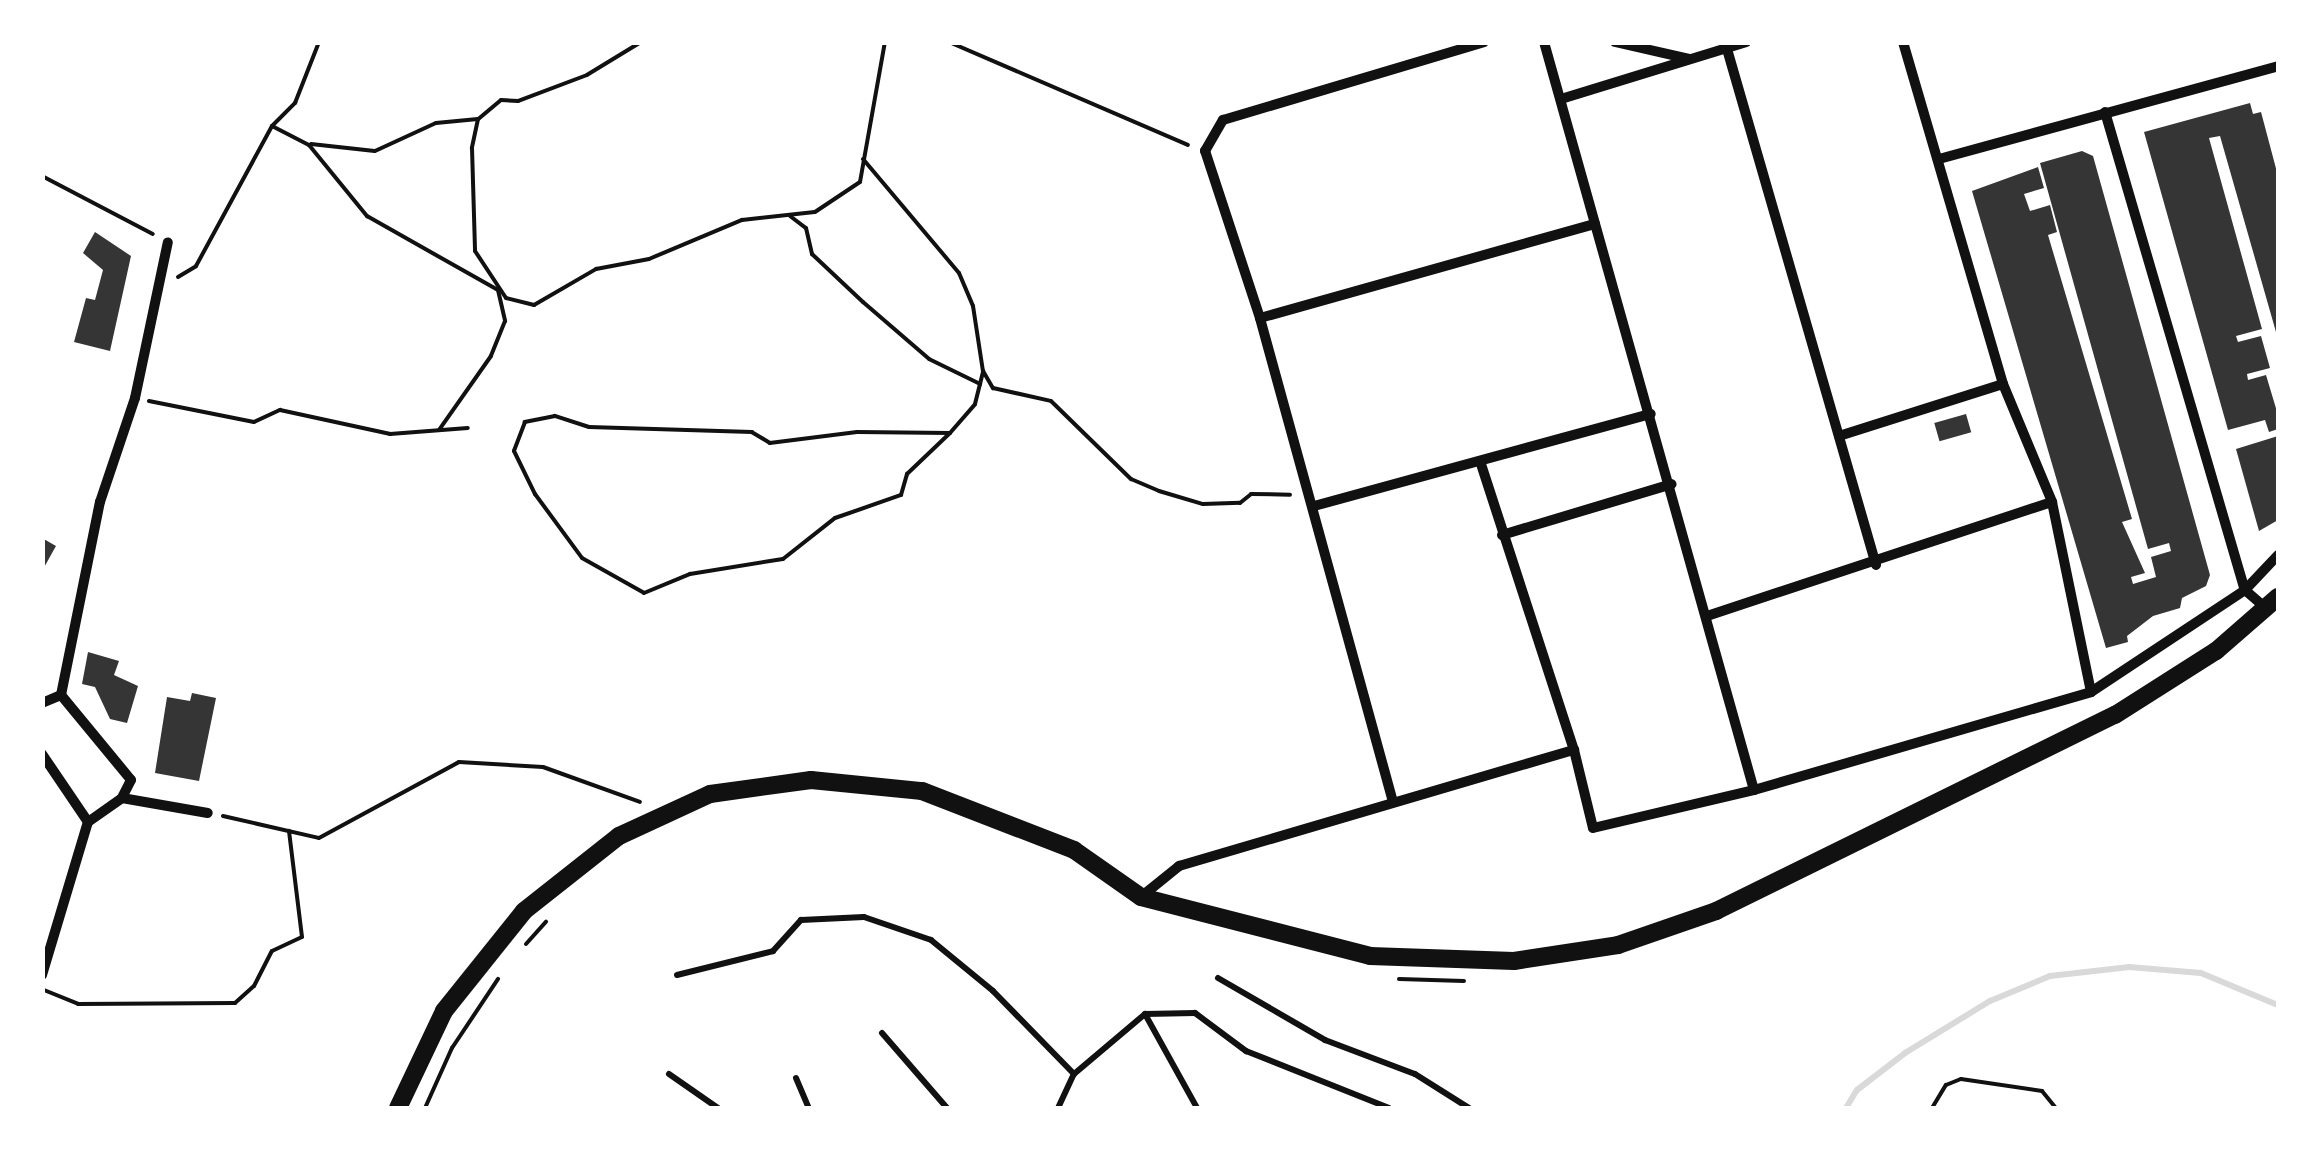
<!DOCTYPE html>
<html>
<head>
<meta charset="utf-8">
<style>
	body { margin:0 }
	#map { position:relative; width:2321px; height:1151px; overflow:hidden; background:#fff; font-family:Georgia,serif }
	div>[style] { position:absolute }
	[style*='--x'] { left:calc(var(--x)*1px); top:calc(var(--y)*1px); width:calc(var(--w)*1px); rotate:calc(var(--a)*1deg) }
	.stream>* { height:6px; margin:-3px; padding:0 3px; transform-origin:3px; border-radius:3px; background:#d9d9d9 }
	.building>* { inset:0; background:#353535; transform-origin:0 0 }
	.path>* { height:4px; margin:-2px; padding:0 2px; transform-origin:2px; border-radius:2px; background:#111 }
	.service>* { height:6px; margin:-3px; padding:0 3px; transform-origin:3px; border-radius:3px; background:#111 }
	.minor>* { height:10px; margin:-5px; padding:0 5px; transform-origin:5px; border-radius:5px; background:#111 }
	.secondary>* { height:18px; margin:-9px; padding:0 9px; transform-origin:9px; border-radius:9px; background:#111 }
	span { translate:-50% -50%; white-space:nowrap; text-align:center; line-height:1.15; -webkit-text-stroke:10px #fff; paint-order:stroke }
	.frame { position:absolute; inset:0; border:45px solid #fff; pointer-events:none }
</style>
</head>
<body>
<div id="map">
	<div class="stream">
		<i style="--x:1846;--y:1108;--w:21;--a:-59"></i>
		<i style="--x:1857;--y:1090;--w:61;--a:-37.6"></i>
		<i style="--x:1905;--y:1053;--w:100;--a:-31.5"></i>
		<i style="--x:1990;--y:1001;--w:65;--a:-22.6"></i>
		<i style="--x:2050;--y:976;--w:80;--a:-6.5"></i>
		<i style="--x:2129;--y:967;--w:72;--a:4.8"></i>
		<i style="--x:2201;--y:973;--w:83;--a:22.6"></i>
	</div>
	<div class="building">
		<i style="clip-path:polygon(2250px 103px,2253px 114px,2261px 112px,2278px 176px,2278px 339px,2220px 136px,2209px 138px,2262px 329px,2236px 336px,2238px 342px,2261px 336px,2270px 368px,2247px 374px,2248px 380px,2266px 375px,2278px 415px,2278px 429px,2269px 432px,2265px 420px,2228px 430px,2144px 132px)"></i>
		<i style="clip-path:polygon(2082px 151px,2093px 156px,2210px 575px,2206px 586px,2182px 598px,2180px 608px,2153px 616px,2127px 636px,2128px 642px,2106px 648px,1972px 191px,2038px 167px,2044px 188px,2024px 194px,2030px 211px,2050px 205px,2057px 232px,2048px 235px,2132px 519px,2122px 522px,2145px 573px,2131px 577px,2133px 584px,2156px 577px,2151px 557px,2171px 551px,2169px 543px,2148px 549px,2040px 163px)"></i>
		<i style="clip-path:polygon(95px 232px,131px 256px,110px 351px,74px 342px,86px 298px,95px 300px,103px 270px,83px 253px)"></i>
		<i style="left:1966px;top:414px;width:19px;height:33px;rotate:74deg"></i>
		<i style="clip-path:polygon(2278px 436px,2278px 520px,2259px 531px,2236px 449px)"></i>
		<i style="clip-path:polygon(42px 538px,56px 546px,42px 571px)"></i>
		<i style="clip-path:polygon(88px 652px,119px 661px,114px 675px,138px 686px,127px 723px,110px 719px,95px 687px,82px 684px)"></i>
		<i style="clip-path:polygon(192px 693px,216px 698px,199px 781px,155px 773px,167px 697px,190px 701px)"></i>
	</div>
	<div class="path">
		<i style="--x:641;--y:42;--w:63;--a:148.6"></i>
		<i style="--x:587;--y:75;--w:74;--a:159.4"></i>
		<i style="--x:518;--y:101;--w:17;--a:-177"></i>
		<i style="--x:501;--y:100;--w:30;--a:140"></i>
		<i style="--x:478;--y:119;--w:30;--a:102"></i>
		<i style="--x:472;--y:148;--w:103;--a:88.3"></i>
		<i style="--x:475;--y:251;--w:56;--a:56.6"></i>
		<i style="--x:506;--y:298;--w:29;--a:14"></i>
		<i style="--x:534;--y:305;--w:72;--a:-30.1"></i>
		<i style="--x:596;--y:269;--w:54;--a:-10.7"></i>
		<i style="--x:649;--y:259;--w:101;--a:-22.8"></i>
		<i style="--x:742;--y:220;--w:73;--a:-6.3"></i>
		<i style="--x:815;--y:212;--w:54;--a:-33.7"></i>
		<i style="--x:860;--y:182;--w:142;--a:-79.9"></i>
		<i style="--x:949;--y:42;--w:260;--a:23.3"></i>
		<i style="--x:272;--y:126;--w:42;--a:27.2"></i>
		<i style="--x:309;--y:145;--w:92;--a:50.8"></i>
		<i style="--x:367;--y:216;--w:150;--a:29.5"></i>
		<i style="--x:498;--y:290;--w:32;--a:77"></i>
		<i style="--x:505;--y:321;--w:38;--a:112"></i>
		<i style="--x:491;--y:356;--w:90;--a:125.1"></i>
		<i style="--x:311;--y:144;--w:64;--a:6.2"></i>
		<i style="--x:375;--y:151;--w:67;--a:-24.7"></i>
		<i style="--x:436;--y:123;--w:42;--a:-5.4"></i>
		<i style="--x:863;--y:159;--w:149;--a:49.9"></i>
		<i style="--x:959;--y:273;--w:36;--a:67"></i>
		<i style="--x:973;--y:306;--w:66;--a:81.3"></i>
		<i style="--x:983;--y:371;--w:20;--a:60"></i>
		<i style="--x:993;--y:388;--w:59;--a:12.6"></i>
		<i style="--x:1051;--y:401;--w:112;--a:44.3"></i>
		<i style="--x:1131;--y:479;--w:30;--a:23"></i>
		<i style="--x:1159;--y:491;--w:46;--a:16.5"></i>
		<i style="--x:1203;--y:504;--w:37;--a:-2"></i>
		<i style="--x:1240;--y:503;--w:14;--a:-39"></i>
		<i style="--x:1251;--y:494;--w:39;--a:1"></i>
		<i style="--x:42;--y:176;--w:125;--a:27.6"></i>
		<i style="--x:790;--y:216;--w:20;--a:37"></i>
		<i style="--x:806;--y:228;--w:27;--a:77"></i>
		<i style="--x:812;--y:254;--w:70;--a:43.3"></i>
		<i style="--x:863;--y:302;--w:87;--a:40.8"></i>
		<i style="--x:929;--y:359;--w:57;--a:26.1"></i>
		<i style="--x:178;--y:277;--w:21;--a:-31"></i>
		<i style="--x:196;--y:266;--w:159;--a:-61.5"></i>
		<i style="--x:272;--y:126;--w:33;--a:-45"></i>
		<i style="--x:295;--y:103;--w:66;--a:-68.5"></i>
		<i style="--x:149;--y:401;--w:107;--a:11.3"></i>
		<i style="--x:254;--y:422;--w:29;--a:-25"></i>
		<i style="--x:280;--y:410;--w:113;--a:12.3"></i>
		<i style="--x:390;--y:434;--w:78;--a:-4.4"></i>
		<i style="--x:950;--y:433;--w:93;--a:-179.4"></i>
		<i style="--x:857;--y:432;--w:88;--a:172.8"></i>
		<i style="--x:770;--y:443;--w:21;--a:-149"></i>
		<i style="--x:752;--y:432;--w:163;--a:-178.2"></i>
		<i style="--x:589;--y:427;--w:36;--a:-162"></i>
		<i style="--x:555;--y:416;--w:31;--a:169"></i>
		<i style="--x:525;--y:422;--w:31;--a:111"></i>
		<i style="--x:514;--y:451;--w:48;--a:64"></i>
		<i style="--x:535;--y:494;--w:79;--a:53.7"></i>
		<i style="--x:582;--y:558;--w:71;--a:29.4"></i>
		<i style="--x:644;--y:593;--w:50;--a:-22.4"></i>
		<i style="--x:690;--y:574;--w:94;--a:-9.2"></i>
		<i style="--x:783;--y:559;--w:66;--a:-38.3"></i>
		<i style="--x:835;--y:518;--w:70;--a:-19.2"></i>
		<i style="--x:901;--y:495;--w:22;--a:-74"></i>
		<i style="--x:907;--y:474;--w:59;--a:-43.6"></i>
		<i style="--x:950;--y:433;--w:38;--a:-49"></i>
		<i style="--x:975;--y:404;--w:34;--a:-76"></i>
		<i style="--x:223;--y:816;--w:98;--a:12.9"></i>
		<i style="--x:319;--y:838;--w:159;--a:-28.5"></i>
		<i style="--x:459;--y:762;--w:84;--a:3.4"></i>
		<i style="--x:543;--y:767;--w:103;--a:19.8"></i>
		<i style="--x:526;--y:944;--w:30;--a:-48"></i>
		<i style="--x:1399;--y:979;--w:65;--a:1.8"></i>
		<i style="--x:44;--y:990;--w:37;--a:22"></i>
		<i style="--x:78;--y:1004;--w:157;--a:-0.4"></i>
		<i style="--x:235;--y:1003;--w:25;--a:-42"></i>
		<i style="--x:254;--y:986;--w:39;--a:-63"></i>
		<i style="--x:272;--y:951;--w:33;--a:-25"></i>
		<i style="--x:302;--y:937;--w:107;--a:-97"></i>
		<i style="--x:425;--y:1108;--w:66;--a:-65.8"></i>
		<i style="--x:452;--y:1048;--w:83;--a:-56.3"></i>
		<i style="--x:1932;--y:1108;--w:27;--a:-59"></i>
		<i style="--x:1946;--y:1085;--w:16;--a:-22"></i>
		<i style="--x:1961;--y:1079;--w:82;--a:8.4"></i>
		<i style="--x:2042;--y:1091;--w:22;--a:51"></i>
	</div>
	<div class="service">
		<i style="--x:677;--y:975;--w:99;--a:-14"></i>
		<i style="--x:773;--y:951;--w:42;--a:-47.9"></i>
		<i style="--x:801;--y:920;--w:63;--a:-2.7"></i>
		<i style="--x:864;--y:917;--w:71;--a:18.9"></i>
		<i style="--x:931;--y:940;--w:80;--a:39.4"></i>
		<i style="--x:993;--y:991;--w:116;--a:45.7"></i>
		<i style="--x:1218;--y:978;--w:124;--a:30.1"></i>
		<i style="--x:1325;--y:1040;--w:96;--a:20.7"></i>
		<i style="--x:1415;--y:1074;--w:64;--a:32.2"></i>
		<i style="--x:1145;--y:1014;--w:107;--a:61"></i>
		<i style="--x:882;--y:1033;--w:99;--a:49.1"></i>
		<i style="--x:669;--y:1074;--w:60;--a:34.8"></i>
		<i style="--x:796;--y:1078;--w:33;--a:67"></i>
		<i style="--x:1058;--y:1108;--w:38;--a:-65"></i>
		<i style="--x:1074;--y:1074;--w:93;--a:-40.2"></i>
		<i style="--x:1145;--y:1014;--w:50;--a:-1.1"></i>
		<i style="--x:1195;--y:1013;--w:64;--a:36.7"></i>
		<i style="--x:1246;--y:1051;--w:154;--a:21.7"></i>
	</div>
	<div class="minor">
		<i style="--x:1544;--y:42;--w:777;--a:74.32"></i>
		<i style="--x:1615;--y:42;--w:76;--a:12.9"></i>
		<i style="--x:1903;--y:42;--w:356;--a:73.7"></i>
		<i style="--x:2003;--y:384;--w:128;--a:67.4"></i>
		<i style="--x:2052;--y:502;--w:194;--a:78.4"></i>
		<i style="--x:1727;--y:49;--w:537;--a:73.89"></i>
		<i style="--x:1561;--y:99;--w:194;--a:-17.1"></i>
		<i style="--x:2105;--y:112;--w:498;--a:73.7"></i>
		<i style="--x:2245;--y:590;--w:29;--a:41"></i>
		<i style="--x:1939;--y:159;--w:352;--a:-15.3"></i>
		<i style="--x:1260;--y:318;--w:348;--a:-15.7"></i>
		<i style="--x:1839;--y:436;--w:172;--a:-17.6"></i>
		<i style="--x:1481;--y:464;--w:301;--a:72"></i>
		<i style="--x:1314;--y:506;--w:349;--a:-15.3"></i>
		<i style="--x:1502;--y:535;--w:177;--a:-16.7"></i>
		<i style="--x:1710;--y:615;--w:360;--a:-18.3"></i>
		<i style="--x:61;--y:695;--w:197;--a:-78.6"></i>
		<i style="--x:100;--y:502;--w:110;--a:-71.4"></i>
		<i style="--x:135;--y:398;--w:159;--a:-78.1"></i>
		<i style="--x:61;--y:695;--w:110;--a:50.5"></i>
		<i style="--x:131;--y:780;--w:20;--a:117"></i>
		<i style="--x:122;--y:798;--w:87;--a:9.9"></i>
		<i style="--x:42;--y:703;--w:21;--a:-23"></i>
		<i style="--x:42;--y:754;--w:82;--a:55.9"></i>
		<i style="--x:1393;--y:802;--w:502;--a:-105.37"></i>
		<i style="--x:1260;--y:318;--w:176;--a:-108.2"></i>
		<i style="--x:1205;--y:151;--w:36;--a:-60"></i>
		<i style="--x:1223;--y:120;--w:272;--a:-16.6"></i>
		<i style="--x:88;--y:822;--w:42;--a:-35.2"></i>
		<i style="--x:1142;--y:896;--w:48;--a:-39"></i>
		<i style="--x:1179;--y:866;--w:412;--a:-16.4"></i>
		<i style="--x:1574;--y:750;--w:80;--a:76.3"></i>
		<i style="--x:1593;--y:828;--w:165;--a:-13.3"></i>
		<i style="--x:1754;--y:790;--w:351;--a:-16.2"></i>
		<i style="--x:2091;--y:692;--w:185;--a:-33.5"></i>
		<i style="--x:2245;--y:590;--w:48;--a:-46.7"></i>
		<i style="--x:42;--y:975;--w:160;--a:-73.3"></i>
	</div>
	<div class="secondary">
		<i style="--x:398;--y:1108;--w:107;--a:-64.6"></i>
		<i style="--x:444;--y:1011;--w:128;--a:-51.3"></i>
		<i style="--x:524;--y:911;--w:121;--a:-38.3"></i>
		<i style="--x:619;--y:836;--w:100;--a:-24.8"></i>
		<i style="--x:710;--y:794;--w:102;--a:-7.9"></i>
		<i style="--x:811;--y:780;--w:112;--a:5.7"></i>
		<i style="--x:922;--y:791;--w:163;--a:21.2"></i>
		<i style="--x:1074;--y:850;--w:82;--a:35"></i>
		<i style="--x:1141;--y:897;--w:236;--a:14.4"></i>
		<i style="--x:1370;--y:956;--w:144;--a:2"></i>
		<i style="--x:1514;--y:961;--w:105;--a:-8.7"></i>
		<i style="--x:1618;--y:945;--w:104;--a:-19.1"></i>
		<i style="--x:1716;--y:911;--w:445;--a:-26.2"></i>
		<i style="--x:2115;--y:715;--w:120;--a:-32.4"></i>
		<i style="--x:2216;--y:651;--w:82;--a:-41.1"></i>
	</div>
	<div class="frame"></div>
</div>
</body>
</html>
